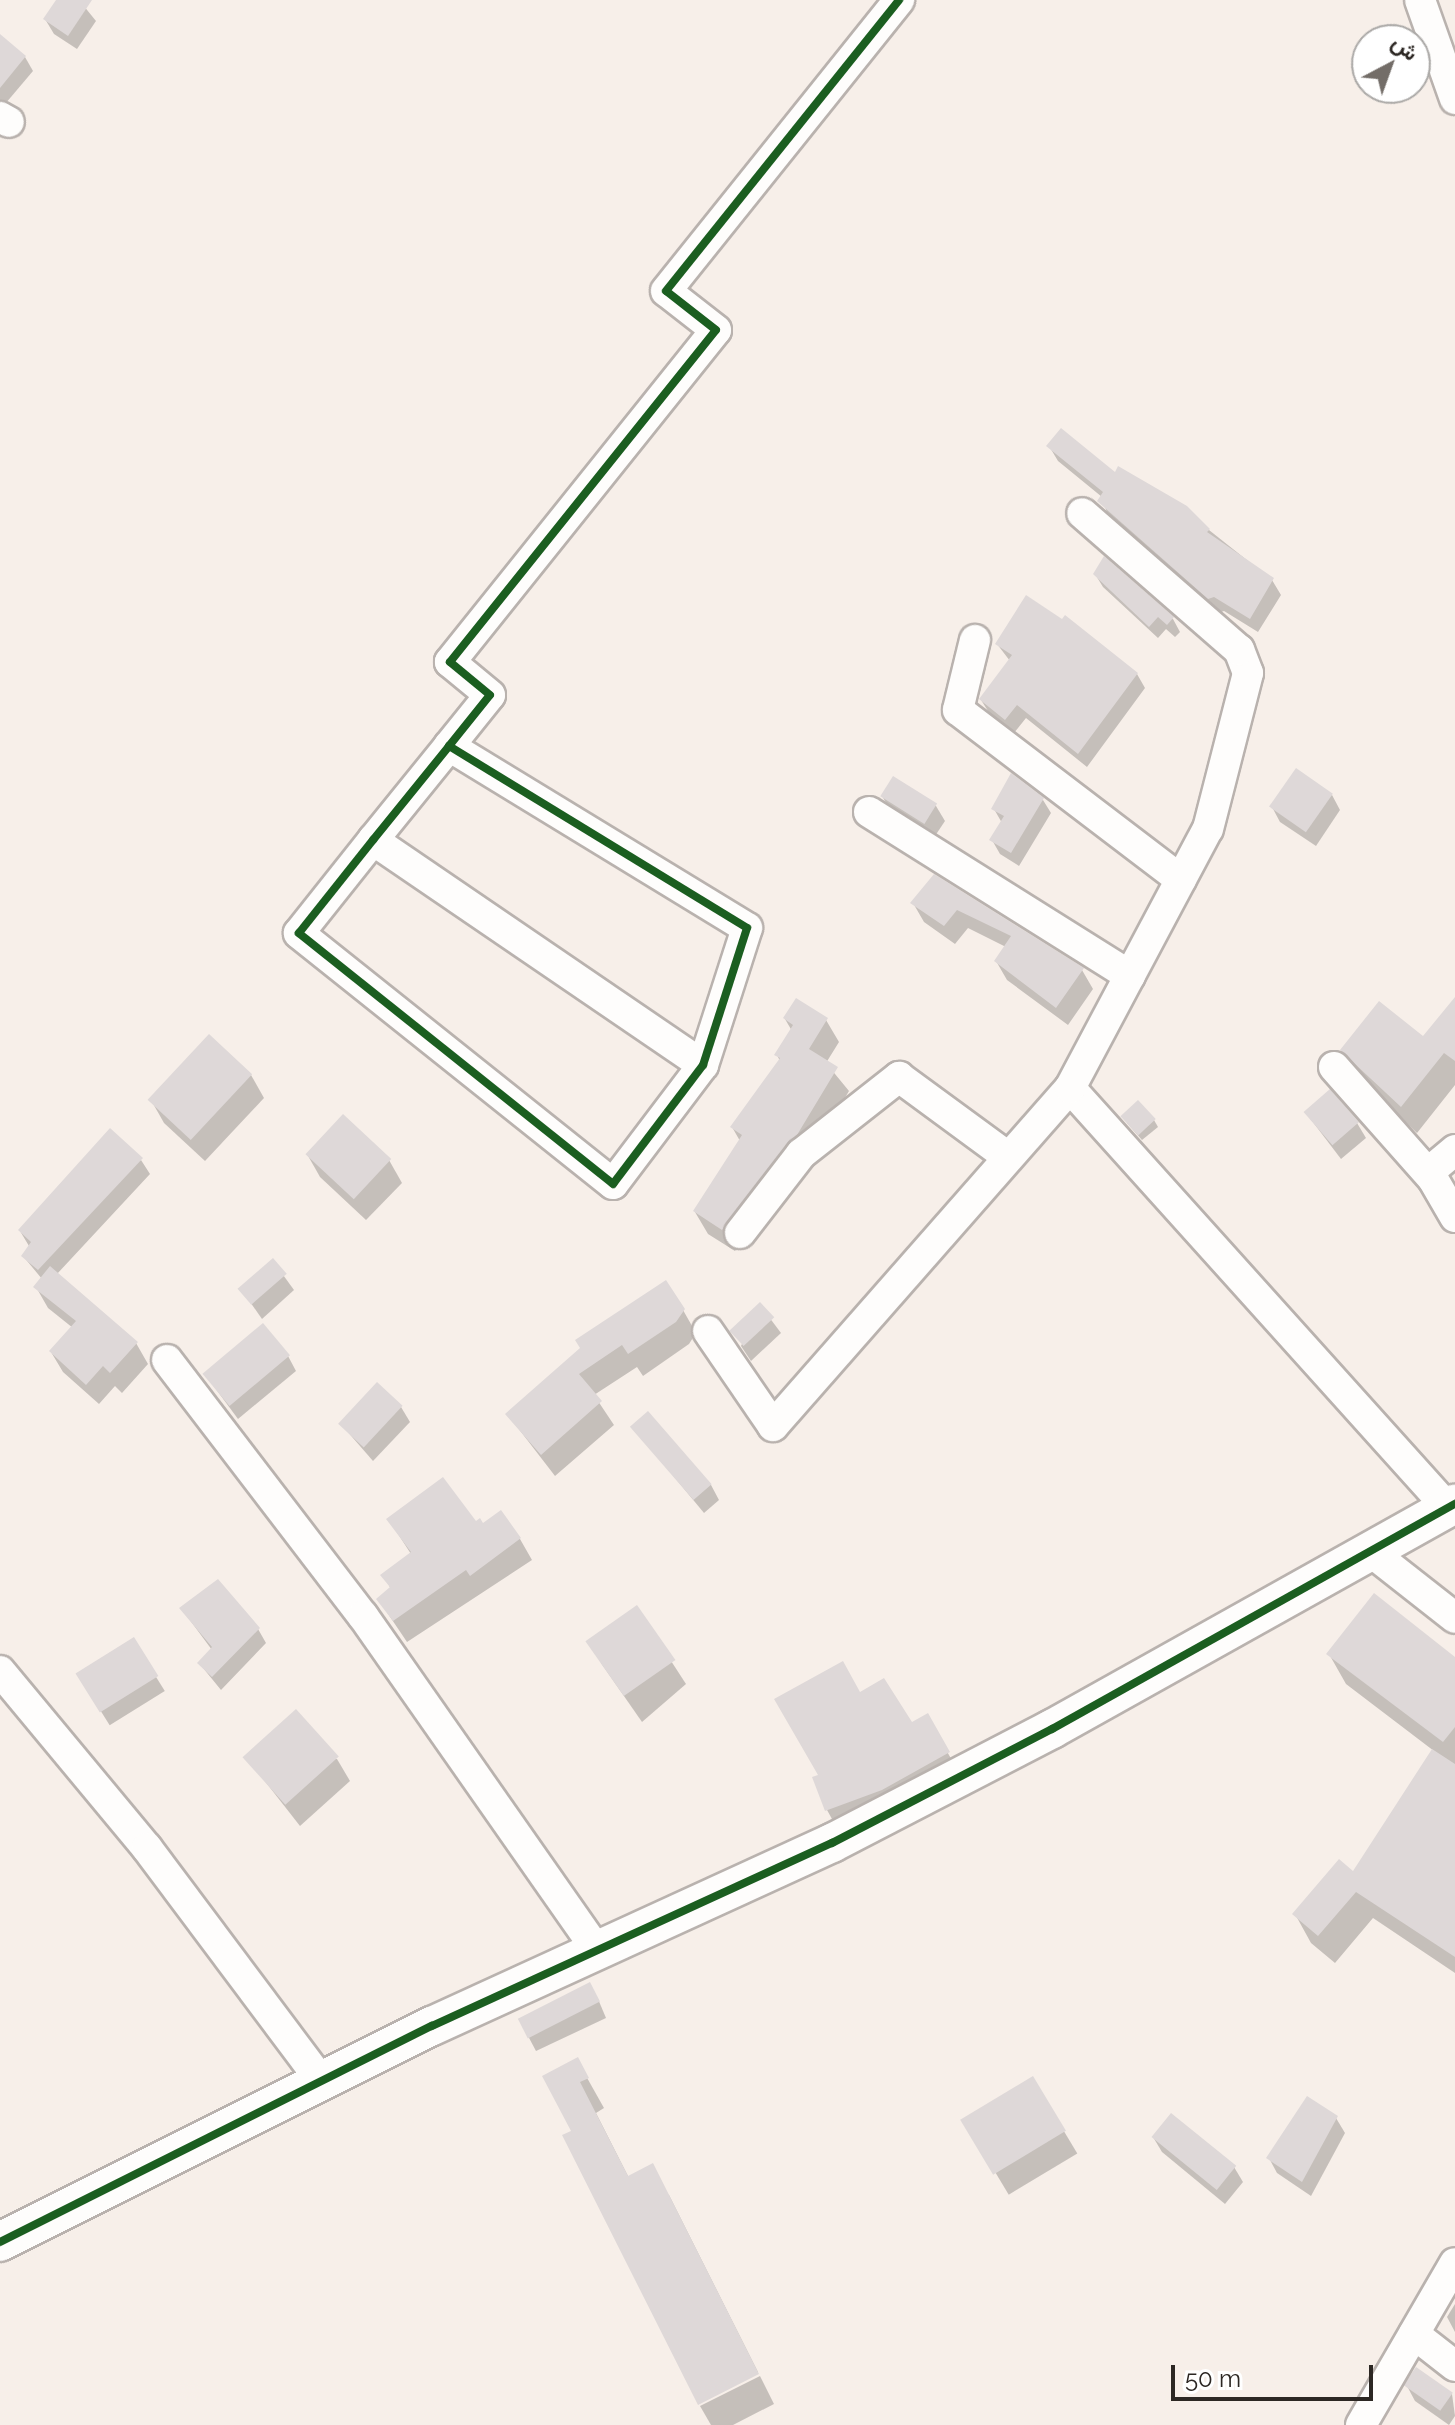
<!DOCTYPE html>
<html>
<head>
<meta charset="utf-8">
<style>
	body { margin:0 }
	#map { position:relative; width:1455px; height:2425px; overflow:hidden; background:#f7efe9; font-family:Raleway,Vazirmatn,sans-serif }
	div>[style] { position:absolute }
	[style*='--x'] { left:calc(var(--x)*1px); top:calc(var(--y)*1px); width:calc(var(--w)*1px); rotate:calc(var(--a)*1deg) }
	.shadow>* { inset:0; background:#0003; transform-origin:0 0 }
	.building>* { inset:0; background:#ded8d8; transform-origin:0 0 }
	.roads { filter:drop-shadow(2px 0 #b9b2ae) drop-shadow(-2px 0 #b9b2ae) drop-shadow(0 2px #b9b2ae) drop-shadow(0 -2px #b9b2ae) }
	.minor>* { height:30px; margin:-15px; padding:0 15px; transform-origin:15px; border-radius:15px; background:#fefdfc }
	.tertiary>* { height:38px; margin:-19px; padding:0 19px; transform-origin:19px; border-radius:19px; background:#fefdfc }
	.cycleway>* { height:8px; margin:-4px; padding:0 4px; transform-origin:4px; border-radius:4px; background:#1b5e20 }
	span { translate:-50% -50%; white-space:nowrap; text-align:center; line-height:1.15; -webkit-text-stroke:8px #fff; paint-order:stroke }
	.north { position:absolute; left:1351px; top:24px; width:80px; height:80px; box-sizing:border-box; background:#fff; border:2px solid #aba9a7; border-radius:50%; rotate:41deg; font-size:22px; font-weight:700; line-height:32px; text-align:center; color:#2c2723 }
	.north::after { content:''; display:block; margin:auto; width:28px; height:36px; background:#736d68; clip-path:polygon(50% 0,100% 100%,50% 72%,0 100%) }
	.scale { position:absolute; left:1171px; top:2365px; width:202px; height:36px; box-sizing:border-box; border:4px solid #2c2723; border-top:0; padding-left:10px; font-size:24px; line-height:28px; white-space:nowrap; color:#2c2723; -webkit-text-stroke:6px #fff; paint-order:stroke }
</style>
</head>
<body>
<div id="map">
	<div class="shadow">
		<i style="clip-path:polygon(58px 0,79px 0,96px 21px,77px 49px,54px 34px,45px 19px)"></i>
		<i style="clip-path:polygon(0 38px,25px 57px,33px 71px,0 110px)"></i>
		<i style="clip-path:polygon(1049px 446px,1115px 475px,1209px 530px,1272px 580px,1281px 595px,1258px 632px,1224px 611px,1218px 613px,1108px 516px,1102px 497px,1058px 461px)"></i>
		<i style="clip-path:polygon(1105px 559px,1173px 619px,1180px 632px,1175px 637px,1166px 629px,1158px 638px,1103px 587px,1095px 574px)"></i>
		<i style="clip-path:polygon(997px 644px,1137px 674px,1145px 688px,1087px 767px,1026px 718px,1014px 733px,990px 714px,981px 700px,1010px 661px)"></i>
		<i style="clip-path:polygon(894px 778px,936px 806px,945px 821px,933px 839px,891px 811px,882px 796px)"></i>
		<i style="clip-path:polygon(1332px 795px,1340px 810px,1316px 846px,1280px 822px,1272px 807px)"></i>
		<i style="clip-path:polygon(1043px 800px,1051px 813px,1019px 866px,1000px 854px,992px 840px,1002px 823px,994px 809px)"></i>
		<i style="clip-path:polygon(934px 877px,1082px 970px,1093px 989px,1068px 1025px,1007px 980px,996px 961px,1006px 947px,968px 928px,955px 944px,924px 922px,913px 903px)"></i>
		<i style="clip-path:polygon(1455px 1004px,1455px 1085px,1417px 1133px,1358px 1077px,1343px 1050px,1424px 1039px)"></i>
		<i style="clip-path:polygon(785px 1019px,826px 1020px,839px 1042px,826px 1063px,849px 1091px,809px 1157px,735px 1251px,708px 1234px,695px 1212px,740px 1141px,732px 1127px,780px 1061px,777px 1055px,792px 1031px)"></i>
		<i style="clip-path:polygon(251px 1075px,264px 1098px,205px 1161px,164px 1123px,151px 1100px)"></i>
		<i style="clip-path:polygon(1306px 1113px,1357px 1123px,1366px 1138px,1341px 1159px)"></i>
		<i style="clip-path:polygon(1154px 1120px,1158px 1127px,1142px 1140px,1127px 1123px)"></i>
		<i style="clip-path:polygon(307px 1154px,389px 1160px,402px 1183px,366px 1220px,320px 1177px)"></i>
		<i style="clip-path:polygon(141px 1160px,150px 1174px,57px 1274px,136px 1343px,148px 1364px,122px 1393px,115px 1386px,99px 1404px,63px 1372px,51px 1352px,73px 1328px,48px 1308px,36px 1287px,42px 1279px,23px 1256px,29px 1246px,20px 1231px)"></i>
		<i style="clip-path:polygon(273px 1261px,294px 1290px,262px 1319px,241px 1289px)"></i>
		<i style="clip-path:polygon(760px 1305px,781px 1333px,751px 1361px,741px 1346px)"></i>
		<i style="clip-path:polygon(683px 1310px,696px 1333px,689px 1344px,643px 1376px,637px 1367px,594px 1395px,614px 1425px,555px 1476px,508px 1415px,582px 1349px)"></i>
		<i style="clip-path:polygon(288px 1356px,296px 1371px,238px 1419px,204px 1373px)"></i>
		<i style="clip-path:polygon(401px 1407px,410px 1422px,373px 1461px,340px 1423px)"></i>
		<i style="clip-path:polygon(633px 1427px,711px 1485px,719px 1500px,704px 1513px)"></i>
		<i style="clip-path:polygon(389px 1520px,483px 1525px,520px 1539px,532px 1560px,407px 1642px,378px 1599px,391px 1589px,383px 1575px,411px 1554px)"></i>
		<i style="clip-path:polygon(636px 1607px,686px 1684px,642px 1722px,601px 1663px)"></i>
		<i style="clip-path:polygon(181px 1608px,258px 1629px,266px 1643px,221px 1690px,199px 1663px,212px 1650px)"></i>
		<i style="left:133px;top:1640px;width:60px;height:65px;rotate:58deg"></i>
		<i style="clip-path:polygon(1329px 1654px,1455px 1659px,1455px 1973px,1373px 1918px,1335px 1963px,1311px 1943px,1295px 1914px,1353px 1874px,1434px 1751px,1346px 1684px)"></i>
		<i style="clip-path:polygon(860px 1695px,911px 1725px,927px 1716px,958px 1771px,837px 1828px,827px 1810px,820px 1776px)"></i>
		<i style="clip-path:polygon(246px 1757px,337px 1759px,350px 1781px,300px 1826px)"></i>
		<i style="clip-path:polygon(598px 1999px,606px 2018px,536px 2051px,528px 2036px)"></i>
		<i style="clip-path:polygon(577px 2060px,604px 2108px,596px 2113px,629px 2178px,669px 2195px,758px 2372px,698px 2402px,574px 2132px)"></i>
		<i style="left:1032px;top:2078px;width:88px;height:80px;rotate:59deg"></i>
		<i style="clip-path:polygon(1336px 2118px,1345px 2133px,1311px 2196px,1277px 2173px,1269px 2158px)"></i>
		<i style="clip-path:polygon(1153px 2137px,1234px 2167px,1243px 2182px,1225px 2204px,1162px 2152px)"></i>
		<i style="clip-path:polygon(1455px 2304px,1455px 2332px,1447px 2317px)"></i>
		<i style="clip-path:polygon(760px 2376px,774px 2404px,733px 2425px,711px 2425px,700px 2406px)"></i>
		<i style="clip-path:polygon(1407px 2386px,1452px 2394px,1455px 2416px,1449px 2425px,1415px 2401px)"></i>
	</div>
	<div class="building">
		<i style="clip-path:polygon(56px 0,92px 0,68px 36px,43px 19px)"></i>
		<i style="clip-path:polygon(0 34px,26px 56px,0 88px)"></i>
		<i style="clip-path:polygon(1061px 428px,1115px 472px,1118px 466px,1187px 506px,1210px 529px,1207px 532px,1274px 578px,1250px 619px,1214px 597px,1208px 599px,1097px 501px,1103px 492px,1046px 446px)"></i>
		<i style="clip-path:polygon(1104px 556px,1174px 617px,1167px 625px,1158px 617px,1149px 627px,1093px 574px)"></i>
		<i style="clip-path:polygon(1026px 595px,1062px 619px,1065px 615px,1138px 673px,1078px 754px,1017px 705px,1005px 720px,979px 699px,1012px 655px,995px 644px)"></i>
		<i style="left:1296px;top:768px;width:45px;height:47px;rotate:35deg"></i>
		<i style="clip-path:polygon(1011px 773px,1044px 798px,1011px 853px,989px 840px,1004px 816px,991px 809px)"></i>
		<i style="left:893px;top:776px;width:52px;height:24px;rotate:32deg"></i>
		<i style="clip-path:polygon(934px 874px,1084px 968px,1056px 1008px,994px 961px,1011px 936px,957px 910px,944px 926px,910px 903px)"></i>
		<i style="clip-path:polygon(1455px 997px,1455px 1061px,1444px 1053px,1401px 1107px,1340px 1050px,1379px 1001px,1423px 1036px)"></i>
		<i style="clip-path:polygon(796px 998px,828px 1018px,809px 1049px,838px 1067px,797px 1135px,722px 1230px,693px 1211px,742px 1135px,730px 1127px,780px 1058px,774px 1055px,793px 1025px,783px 1018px)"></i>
		<i style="left:209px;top:1034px;width:59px;height:90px;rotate:43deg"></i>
		<i style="left:1330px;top:1089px;width:44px;height:35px;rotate:49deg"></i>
		<i style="left:1138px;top:1100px;width:26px;height:24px;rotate:47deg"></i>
		<i style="left:343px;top:1114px;width:66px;height:55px;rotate:43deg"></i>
		<i style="clip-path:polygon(110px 1128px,143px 1158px,38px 1270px,21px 1256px,31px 1242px,18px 1230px)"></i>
		<i style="left:273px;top:1258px;width:21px;height:47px;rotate:49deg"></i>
		<i style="clip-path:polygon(50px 1266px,138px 1342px,110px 1373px,103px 1366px,86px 1385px,49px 1351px,76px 1321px,33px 1287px)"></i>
		<i style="clip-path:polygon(666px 1280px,685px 1309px,676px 1322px,628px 1354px,622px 1345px,579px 1374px,602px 1401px,541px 1455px,505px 1414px,580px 1348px,575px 1340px)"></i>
		<i style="left:760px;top:1302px;width:21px;height:42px;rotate:47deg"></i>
		<i style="left:263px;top:1323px;width:42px;height:79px;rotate:50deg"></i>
		<i style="left:377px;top:1382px;width:35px;height:57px;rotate:43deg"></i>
		<i style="left:648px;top:1411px;width:97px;height:24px;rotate:49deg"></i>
		<i style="clip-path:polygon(443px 1477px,476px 1521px,480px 1518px,483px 1523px,501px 1510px,521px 1538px,470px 1576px,466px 1570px,393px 1621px,376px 1599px,390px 1587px,380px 1575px,411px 1552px,386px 1519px)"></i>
		<i style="clip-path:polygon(218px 1579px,260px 1628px,212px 1677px,197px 1663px,212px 1647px,179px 1608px)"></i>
		<i style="clip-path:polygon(1374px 1593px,1455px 1657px,1455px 1727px,1443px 1742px,1326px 1654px)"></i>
		<i style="left:637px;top:1605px;width:67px;height:63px;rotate:55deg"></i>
		<i style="left:134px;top:1637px;width:46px;height:69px;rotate:58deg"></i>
		<i style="clip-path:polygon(843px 1661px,860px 1692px,884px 1678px,912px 1722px,928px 1713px,950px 1752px,882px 1790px,825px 1811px,812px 1777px,818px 1775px,774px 1699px)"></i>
		<i style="left:296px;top:1709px;width:64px;height:72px;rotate:48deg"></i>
		<i style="clip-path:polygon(1432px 1749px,1455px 1764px,1455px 1957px,1356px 1892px,1318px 1936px,1292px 1914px,1339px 1859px,1353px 1871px)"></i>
		<i style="left:590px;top:1982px;width:22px;height:81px;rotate:63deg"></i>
		<i style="clip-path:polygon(578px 2057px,589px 2078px,580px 2082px,628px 2176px,653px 2163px,759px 2374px,698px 2405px,562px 2135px,571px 2131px,542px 2076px)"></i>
		<i style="left:1033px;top:2076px;width:64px;height:85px;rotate:59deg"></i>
		<i style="clip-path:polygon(1307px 2096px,1338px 2116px,1302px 2182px,1266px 2158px)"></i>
		<i style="left:1171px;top:2113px;width:84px;height:31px;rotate:39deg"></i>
		<i style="left:1416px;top:2367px;width:45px;height:22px;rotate:35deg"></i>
	</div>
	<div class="roads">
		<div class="minor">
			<i style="--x:1420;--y:0;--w:105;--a:70.5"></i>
			<i style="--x:0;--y:117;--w:10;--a:29"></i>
			<i style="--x:975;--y:640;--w:72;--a:103.7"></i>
			<i style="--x:958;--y:710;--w:280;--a:37.3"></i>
			<i style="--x:449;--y:746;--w:349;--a:31.4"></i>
			<i style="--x:747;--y:928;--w:144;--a:107.8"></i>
			<i style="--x:703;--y:1065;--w:149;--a:127.1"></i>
			<i style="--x:613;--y:1184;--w:402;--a:-141.4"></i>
			<i style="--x:299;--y:933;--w:119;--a:-51.5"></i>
			<i style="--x:373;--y:840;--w:121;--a:-51"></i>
			<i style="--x:449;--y:746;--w:65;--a:-51.2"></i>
			<i style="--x:490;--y:695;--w:52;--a:-140.5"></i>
			<i style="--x:450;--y:662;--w:425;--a:-51.3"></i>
			<i style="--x:716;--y:330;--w:63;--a:-142"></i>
			<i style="--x:666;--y:291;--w:373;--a:-51.3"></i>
			<i style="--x:869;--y:812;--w:308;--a:32.1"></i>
			<i style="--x:373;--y:840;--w:399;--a:34.3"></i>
			<i style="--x:1334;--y:1067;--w:149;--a:48.5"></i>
			<i style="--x:1433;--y:1179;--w:44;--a:59.9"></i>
			<i style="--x:1070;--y:1088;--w:565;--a:48.01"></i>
			<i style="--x:1436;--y:1166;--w:25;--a:-40"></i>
			<i style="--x:740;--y:1233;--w:100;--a:-52.3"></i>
			<i style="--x:801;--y:1154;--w:125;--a:-38.2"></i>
			<i style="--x:899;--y:1077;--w:135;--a:36.3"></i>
			<i style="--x:708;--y:1331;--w:115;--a:55.6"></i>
			<i style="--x:773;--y:1426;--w:450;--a:-48.7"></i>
			<i style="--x:1070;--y:1088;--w:293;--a:-62"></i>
			<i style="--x:1208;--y:829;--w:161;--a:-75.6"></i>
			<i style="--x:1248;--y:673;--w:25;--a:-111"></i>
			<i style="--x:1239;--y:650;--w:208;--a:-138.9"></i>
			<i style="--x:167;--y:1360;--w:322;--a:52.6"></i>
			<i style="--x:363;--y:1616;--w:408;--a:55"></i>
			<i style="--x:1370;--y:1551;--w:108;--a:38.2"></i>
			<i style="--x:0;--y:1671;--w:230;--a:50.3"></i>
			<i style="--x:147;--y:1848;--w:291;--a:53.2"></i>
			<i style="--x:1414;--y:2334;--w:52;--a:38"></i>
			<i style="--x:1361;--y:2425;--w:187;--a:-59.9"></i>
		</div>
		<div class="tertiary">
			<i style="--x:0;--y:2242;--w:483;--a:-26.6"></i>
			<i style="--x:432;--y:2026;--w:440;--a:-24.6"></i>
			<i style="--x:832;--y:1843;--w:248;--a:-27.4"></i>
			<i style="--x:1052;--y:1729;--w:462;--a:-29.2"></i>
		</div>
	</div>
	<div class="cycleway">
		<i style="--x:449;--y:746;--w:349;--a:31.4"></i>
		<i style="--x:747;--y:928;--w:144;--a:107.8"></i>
		<i style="--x:703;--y:1065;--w:149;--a:127.1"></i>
		<i style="--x:613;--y:1184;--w:402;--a:-141.4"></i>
		<i style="--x:299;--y:933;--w:119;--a:-51.5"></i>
		<i style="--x:373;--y:840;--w:121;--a:-51"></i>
		<i style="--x:449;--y:746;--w:65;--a:-51.2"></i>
		<i style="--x:490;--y:695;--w:52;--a:-140.5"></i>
		<i style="--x:450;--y:662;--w:425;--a:-51.3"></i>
		<i style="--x:716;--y:330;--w:63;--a:-142"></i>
		<i style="--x:666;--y:291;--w:373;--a:-51.3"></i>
		<i style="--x:0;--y:2242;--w:483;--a:-26.6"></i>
		<i style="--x:432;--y:2026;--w:440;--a:-24.6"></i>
		<i style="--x:832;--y:1843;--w:248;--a:-27.4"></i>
		<i style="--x:1052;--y:1729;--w:462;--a:-29.2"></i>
	</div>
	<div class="north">ش</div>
	<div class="scale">50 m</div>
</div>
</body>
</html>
